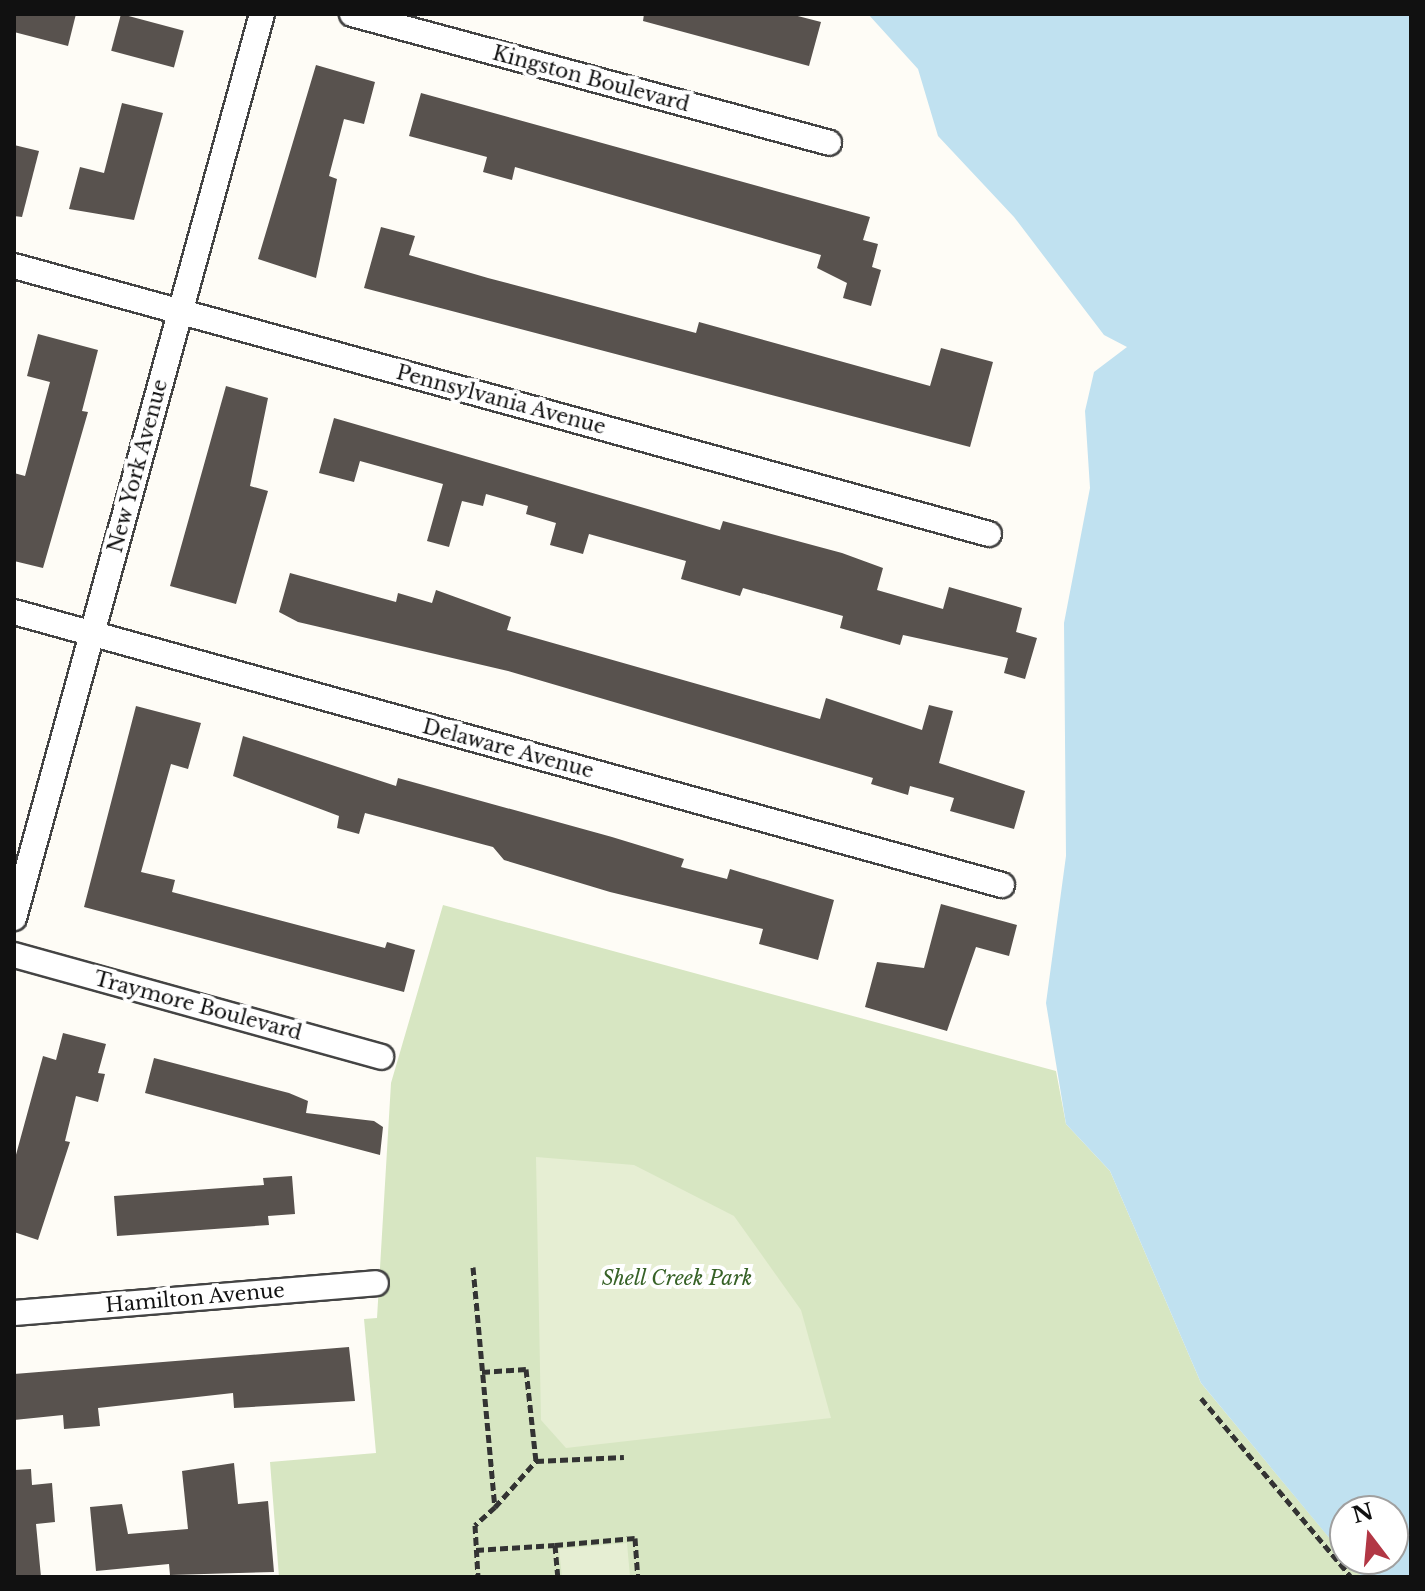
<!DOCTYPE html>
<html>
<head>
<meta charset="utf-8">
<style>
	body { margin:0 }
	#map { position:relative; width:1425px; height:1591px; overflow:hidden; background:#fefcf6; font-family:"Libre Baskerville",serif }
	div>[style] { position:absolute }
	[style*='--x'] { left:calc(var(--x)*1px); top:calc(var(--y)*1px); width:calc(var(--w)*1px); rotate:calc(var(--a)*1deg) }
	.green>* { inset:0; background:#d7e6c2 }
	.pitch>* { inset:0; background:#e6eed3 }
	.water>* { inset:0; background:#c0e1f0 }
	.building>* { inset:0; background:#58524e; transform-origin:0 0 }
	.path>* { height:5px; margin-top:-2.5px; transform-origin:0; background:repeating-linear-gradient(90deg,#333 0 8px,transparent 0 12px) }
	.roads { filter:drop-shadow(2px 0 #444) drop-shadow(-2px 0 #444) drop-shadow(0 2px #444) drop-shadow(0 -2px #444) }
	.street>* { height:24px; margin:-12px; padding:0 12px; transform-origin:12px; border-radius:12px; background:#fff }
	span { translate:-50% -50%; white-space:nowrap; text-align:center; line-height:1.15; -webkit-text-stroke:8px #fff; paint-order:stroke }
	.street-label { font-size:20px; color:#111 }
	.park-label { font-size:20px; color:#376227; font-style:italic }
	.frame { position:absolute; inset:0; border:16px solid #111; pointer-events:none }
	.north { position:absolute; left:1329px; top:1495px; width:80px; height:80px; box-sizing:border-box; background:#fff; border:2px solid #a0a0a0; border-radius:50%; rotate:344deg; font-size:22px; font-weight:700; line-height:32px; text-align:center; color:#111 }
	.north::after { content:''; display:block; margin:auto; width:28px; height:36px; background:#b23745; clip-path:polygon(50% 0,100% 100%,50% 72%,0 100%) }
</style>
</head>
<body>
<div id="map">
	<div class="green">
		<i style="clip-path:polygon(443px 905px,1056px 1071px,1066px 1124px,1110px 1171px,1201px 1383px,1362px 1577px,279px 1577px,270px 1462px,376px 1453px,364px 1319px,377px 1318px,391px 1083px)"></i>
	</div>
	<div class="pitch">
		<i style="clip-path:polygon(536px 1157px,634px 1165px,734px 1216px,801px 1310px,831px 1418px,566px 1448px,541px 1420px)"></i>
		<i style="clip-path:polygon(627px 1543px,630px 1577px,562px 1577px,559px 1549px)"></i>
	</div>
	<div class="water">
		<i style="clip-path:polygon(868px 14px,1411px 14px,1411px 1577px,1362px 1577px,1347px 1559px,1393px 1559px,1393px 1511px,1345px 1511px,1345px 1557px,1201px 1383px,1110px 1171px,1066px 1124px,1046px 1003px,1066px 856px,1064px 623px,1090px 488px,1085px 411px,1094px 372px,1127px 347px,1104px 335px,1014px 217px,938px 136px,918px 69px)"></i>
	</div>
	<div class="building">
		<i style="clip-path:polygon(14px 14px,76px 14px,68px 46px,14px 32px)"></i>
		<i style="left:121px;top:14px;width:65px;height:38px;rotate:15deg"></i>
		<i style="clip-path:polygon(644px 14px,790px 14px,821px 22px,809px 66px,643px 21px)"></i>
		<i style="clip-path:polygon(316px 65px,375px 82px,364px 124px,344px 119px,329px 176px,337px 179px,316px 278px,258px 259px)"></i>
		<i style="clip-path:polygon(421px 93px,870px 217px,863px 240px,878px 244px,872px 267px,881px 270px,871px 306px,843px 298px,847px 283px,817px 268px,821px 255px,515px 167px,512px 180px,483px 172px,487px 157px,409px 136px)"></i>
		<i style="clip-path:polygon(122px 103px,163px 113px,134px 220px,69px 209px,80px 167px,104px 173px)"></i>
		<i style="clip-path:polygon(14px 145px,39px 151px,22px 217px,14px 216px)"></i>
		<i style="clip-path:polygon(381px 227px,415px 236px,409px 255px,488px 278px,696px 333px,699px 322px,930px 386px,941px 348px,993px 362px,970px 447px,364px 288px)"></i>
		<i style="clip-path:polygon(38px 334px,98px 350px,82px 411px,88px 412px,43px 568px,14px 561px,14px 473px,25px 476px,50px 382px,27px 376px)"></i>
		<i style="clip-path:polygon(226px 386px,268px 398px,250px 486px,268px 491px,236px 604px,170px 586px)"></i>
		<i style="clip-path:polygon(334px 418px,720px 530px,723px 521px,842px 553px,883px 568px,877px 590px,943px 609px,949px 587px,1022px 608px,1016px 632px,1037px 638px,1025px 679px,1004px 673px,1008px 658px,903px 635px,900px 645px,840px 628px,843px 616px,743px 588px,740px 596px,681px 579px,686px 561px,589px 534px,583px 554px,550px 545px,556px 523px,526px 514px,528px 506px,486px 494px,483px 506px,462px 501px,449px 547px,427px 541px,443px 484px,360px 461px,354px 482px,319px 473px)"></i>
		<i style="clip-path:polygon(290px 573px,396px 602px,398px 593px,432px 603px,436px 590px,511px 617px,507px 630px,820px 719px,826px 698px,922px 730px,929px 705px,953px 711px,939px 763px,1025px 791px,1014px 829px,950px 811px,954px 798px,910px 786px,908px 795px,871px 784px,873px 778px,508px 671px,298px 622px,279px 612px)"></i>
		<i style="clip-path:polygon(136px 706px,201px 723px,188px 769px,171px 764px,141px 872px,175px 880px,172px 892px,385px 948px,387px 942px,415px 950px,404px 992px,84px 907px)"></i>
		<i style="clip-path:polygon(243px 736px,396px 786px,398px 778px,612px 837px,684px 859px,681px 867px,727px 879px,730px 869px,834px 900px,818px 960px,759px 944px,763px 929px,610px 892px,504px 860px,493px 847px,365px 813px,359px 834px,337px 828px,339px 816px,233px 776px)"></i>
		<i style="clip-path:polygon(941px 904px,1017px 925px,1009px 956px,976px 947px,947px 1031px,865px 1007px,877px 962px,924px 968px)"></i>
		<i style="clip-path:polygon(63px 1033px,106px 1044px,98px 1073px,105px 1074px,98px 1102px,76px 1096px,65px 1141px,70px 1142px,38px 1240px,14px 1232px,14px 1162px,43px 1056px,56px 1060px)"></i>
		<i style="clip-path:polygon(154px 1058px,289px 1093px,308px 1101px,306px 1113px,374px 1121px,383px 1127px,380px 1155px,145px 1093px)"></i>
		<i style="clip-path:polygon(292px 1176px,295px 1214px,268px 1216px,269px 1225px,117px 1236px,114px 1196px,264px 1185px,263px 1178px)"></i>
		<i style="clip-path:polygon(349px 1347px,355px 1401px,234px 1408px,233px 1393px,98px 1408px,100px 1426px,64px 1429px,63px 1415px,14px 1420px,14px 1374px)"></i>
		<i style="clip-path:polygon(234px 1463px,238px 1504px,268px 1501px,274px 1572px,170px 1575px,169px 1564px,96px 1571px,90px 1507px,122px 1504px,128px 1534px,188px 1529px,182px 1471px)"></i>
		<i style="clip-path:polygon(31px 1469px,32px 1485px,52px 1483px,55px 1522px,36px 1524px,41px 1577px,14px 1577px,14px 1470px)"></i>
	</div>
	<div class="path">
		<i style="--x:473;--y:1267;--w:241;--a:84.8"></i>
		<i style="--x:495;--y:1507;--w:27;--a:138"></i>
		<i style="--x:475;--y:1525;--w:52;--a:86.7"></i>
		<i style="--x:482;--y:1372;--w:44;--a:-3.9"></i>
		<i style="--x:526;--y:1369;--w:93;--a:83.8"></i>
		<i style="--x:1201;--y:1398;--w:234;--a:50"></i>
		<i style="--x:495;--y:1507;--w:62;--a:-48.3"></i>
		<i style="--x:536;--y:1461;--w:88;--a:-2.6"></i>
		<i style="--x:555;--y:1545;--w:80;--a:-5"></i>
		<i style="--x:635;--y:1538;--w:39;--a:86"></i>
		<i style="--x:476;--y:1550;--w:79;--a:-3.6"></i>
		<i style="--x:555;--y:1545;--w:32;--a:85"></i>
	</div>
	<div class="roads">
		<div class="street">
			<i style="--x:352;--y:14;--w:494;--a:15.1"></i>
			<i style="--x:14;--y:266;--w:1011;--a:15.37"></i>
			<i style="--x:14;--y:612;--w:1025;--a:15.45"></i>
			<i style="--x:14;--y:918;--w:937;--a:-74.66"></i>
			<i style="--x:14;--y:955;--w:381;--a:15.5"></i>
			<i style="--x:14;--y:1313;--w:363;--a:-4.7"></i>
		</div>
	</div>
	<div class="street-label">
		<span style="left:591px;top:79px;rotate:15deg">Kingston Boulevard</span>
		<span style="left:501px;top:400px;rotate:15deg">Pennsylvania Avenue</span>
		<span style="left:138px;top:466px;rotate:-75deg">New York Avenue</span>
		<span style="left:508px;top:749px;rotate:15deg">Delaware Avenue</span>
		<span style="left:198px;top:1006px;rotate:15deg">Traymore Boulevard</span>
		<span style="left:195px;top:1298px;rotate:-5deg">Hamilton Avenue</span>
	</div>
	<div class="park-label">
		<span style="left:677px;top:1278px">Shell Creek Park</span>
	</div>
	<div class="frame"></div>
	<div class="north">N</div>
</div>
</body>
</html>
